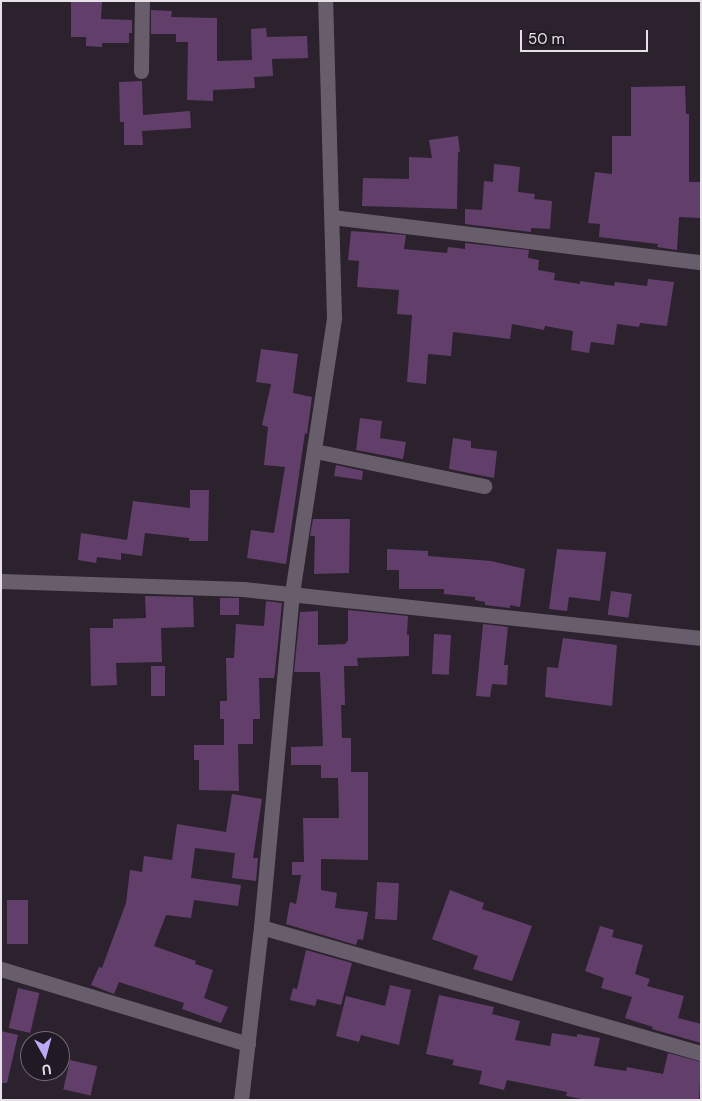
<!DOCTYPE html>
<html>
<head>
<meta charset="utf-8">
<style>
	body { margin:0 }
	#map { position:relative; width:702px; height:1101px; overflow:hidden; background:#2b222d; font-family:"DM Sans",sans-serif }
	div>[style] { position:absolute }
	[style*='--x'] { left:calc(var(--x)*1px); top:calc(var(--y)*1px); width:calc(var(--w)*1px); rotate:calc(var(--a)*1deg) }
	.building>* { inset:0; background:#623f6b; transform-origin:0 0 }
	.street>* { height:15px; margin:-7.5px; padding:0 7.5px; transform-origin:7.5px; border-radius:7.5px; background:#685e6b }
	span { translate:-50% -50%; white-space:nowrap; text-align:center; line-height:1.15; -webkit-text-stroke:4px #211923; paint-order:stroke }
	.frame { position:absolute; inset:0; border:2px solid #e6e0e7; pointer-events:none }
	.north { position:absolute; left:20px; top:1031px; width:50px; height:50px; box-sizing:border-box; background:#211923; border:1px solid #706971; border-radius:50%; rotate:173deg; font-size:14px; font-weight:700; line-height:20px; text-align:center; color:#e6e0e7 }
	.north::after { content:''; display:block; margin:auto; width:18px; height:22px; background:#bbaaf6; clip-path:polygon(50% 0,100% 100%,50% 72%,0 100%) }
	.scale { position:absolute; left:520px; top:30px; width:128px; height:22px; box-sizing:border-box; border:2px solid #e6e0e7; border-top:0; padding-left:6px; font-size:15px; line-height:18px; white-space:nowrap; color:#e6e0e7; -webkit-text-stroke:4px #211923; paint-order:stroke }
</style>
</head>
<body>
<div id="map">
	<div class="building">
		<i style="clip-path:polygon(71px 1px,102px 1px,101px 19px,132px 20px,132px 33px,129px 33px,129px 43px,102px 43px,102px 47px,86px 46px,86px 37px,71px 37px)"></i>
		<i style="clip-path:polygon(151px 10px,172px 11px,171px 17px,217px 18px,217px 61px,252px 60px,251px 29px,266px 28px,267px 37px,307px 36px,308px 58px,272px 59px,273px 76px,254px 77px,255px 88px,213px 90px,213px 101px,187px 100px,188px 42px,176px 42px,176px 34px,151px 34px)"></i>
		<i style="clip-path:polygon(142px 81px,143px 115px,190px 111px,191px 128px,142px 131px,143px 145px,124px 145px,124px 122px,120px 122px,119px 82px)"></i>
		<i style="clip-path:polygon(685px 86px,686px 114px,689px 114px,689px 182px,701px 182px,700px 218px,679px 217px,677px 250px,657px 247px,658px 244px,599px 237px,600px 224px,588px 223px,595px 172px,612px 174px,612px 136px,631px 136px,631px 87px)"></i>
		<i style="clip-path:polygon(458px 136px,460px 152px,458px 152px,457px 209px,362px 206px,363px 178px,409px 179px,409px 157px,432px 158px,429px 140px)"></i>
		<i style="clip-path:polygon(494px 164px,520px 167px,518px 192px,535px 194px,534px 199px,552px 201px,550px 229px,531px 228px,531px 232px,465px 224px,465px 209px,482px 210px,484px 181px,493px 182px)"></i>
		<i style="clip-path:polygon(351px 231px,406px 235px,404px 249px,447px 253px,448px 247px,465px 249px,465px 243px,529px 250px,528px 258px,539px 260px,538px 270px,555px 273px,554px 280px,580px 284px,580px 281px,614px 286px,615px 282px,647px 286px,648px 279px,674px 282px,667px 326px,640px 323px,639px 327px,617px 324px,614px 345px,591px 342px,589px 353px,571px 350px,573px 331px,545px 326px,544px 330px,512px 324px,510px 339px,453px 332px,451px 356px,428px 354px,426px 384px,407px 382px,412px 315px,397px 314px,399px 290px,357px 287px,359px 261px,348px 260px)"></i>
		<i style="clip-path:polygon(261px 349px,298px 354px,293px 393px,312px 397px,307px 434px,305px 433px,286px 564px,247px 558px,251px 530px,274px 533px,285px 467px,264px 465px,268px 427px,262px 425px,271px 384px,256px 382px)"></i>
		<i style="clip-path:polygon(360px 418px,382px 421px,380px 438px,406px 442px,403px 459px,356px 450px)"></i>
		<i style="clip-path:polygon(453px 438px,471px 441px,471px 448px,497px 451px,494px 478px,449px 469px)"></i>
		<i style="clip-path:polygon(336px 465px,363px 471px,362px 480px,334px 476px)"></i>
		<i style="clip-path:polygon(190px 490px,209px 490px,208px 541px,189px 541px,189px 538px,145px 533px,142px 556px,121px 553px,121px 560px,97px 557px,96px 563px,78px 560px,81px 533px,127px 540px,133px 501px,190px 508px)"></i>
		<i style="clip-path:polygon(313px 519px,350px 519px,349px 573px,314px 574px,315px 536px,310px 536px)"></i>
		<i style="clip-path:polygon(387px 549px,428px 551px,428px 556px,491px 561px,525px 569px,520px 607px,510px 605px,510px 608px,485px 605px,485px 602px,475px 600px,475px 597px,444px 594px,444px 589px,399px 589px,399px 570px,387px 570px)"></i>
		<i style="clip-path:polygon(557px 549px,606px 552px,600px 601px,569px 597px,567px 611px,549px 609px)"></i>
		<i style="left:611px;top:591px;width:21px;height:24px;rotate:8deg"></i>
		<i style="clip-path:polygon(145px 596px,193px 597px,194px 627px,161px 628px,162px 662px,116px 663px,117px 685px,91px 686px,90px 628px,113px 628px,113px 619px,146px 618px)"></i>
		<i style="left:220px;top:598px;width:19px;height:17px"></i>
		<i style="clip-path:polygon(266px 601px,282px 603px,275px 672px,274px 678px,259px 678px,260px 719px,253px 719px,253px 744px,238px 744px,239px 791px,199px 790px,199px 760px,194px 760px,194px 745px,224px 745px,224px 719px,220px 719px,220px 701px,227px 701px,226px 658px,234px 658px,236px 624px,264px 626px)"></i>
		<i style="clip-path:polygon(348px 610px,408px 616px,407px 635px,409px 635px,409px 656px,357px 658px,358px 666px,344px 666px,345px 705px,341px 705px,342px 738px,351px 738px,351px 772px,368px 772px,368px 860px,321px 859px,321px 890px,337px 893px,335px 908px,368px 912px,363px 940px,358px 939px,356px 945px,286px 924px,290px 902px,296px 904px,301px 875px,292px 875px,292px 862px,304px 862px,303px 818px,339px 818px,338px 778px,321px 778px,321px 765px,291px 765px,291px 747px,323px 746px,320px 672px,294px 672px,300px 612px,318px 611px,318px 645px,346px 644px,346px 642px,348px 641px)"></i>
		<i style="clip-path:polygon(483px 624px,508px 627px,504px 665px,508px 665px,507px 685px,492px 684px,490px 697px,476px 696px)"></i>
		<i style="left:434px;top:634px;width:17px;height:40px;rotate:3deg"></i>
		<i style="clip-path:polygon(563px 638px,617px 645px,612px 706px,545px 697px,547px 667px,558px 668px)"></i>
		<i style="left:151px;top:666px;width:14px;height:30px"></i>
		<i style="clip-path:polygon(232px 794px,262px 799px,253px 858px,258px 858px,256px 881px,232px 878px,235px 853px,195px 848px,191px 878px,241px 885px,238px 906px,194px 900px,191px 918px,166px 915px,154px 946px,196px 961px,195px 964px,213px 970px,204px 998px,228px 1007px,221px 1023px,182px 1009px,184px 1003px,119px 982px,114px 994px,91px 985px,99px 967px,102px 968px,126px 903px,130px 870px,142px 872px,144px 856px,172px 860px,177px 824px,226px 832px)"></i>
		<i style="left:377px;top:882px;width:22px;height:37px;rotate:3deg"></i>
		<i style="clip-path:polygon(450px 890px,484px 903px,482px 909px,532px 926px,512px 981px,473px 969px,478px 956px,432px 939px)"></i>
		<i style="left:7px;top:900px;width:21px;height:44px"></i>
		<i style="clip-path:polygon(600px 926px,614px 930px,612px 937px,643px 945px,635px 974px,650px 979px,647px 986px,684px 996px,678px 1018px,701px 1024px,701px 1043px,652px 1029px,653px 1027px,625px 1018px,632px 997px,601px 988px,604px 978px,585px 971px)"></i>
		<i style="clip-path:polygon(306px 950px,352px 963px,341px 1005px,317px 999px,315px 1006px,290px 1000px,293px 988px,297px 989px)"></i>
		<i style="clip-path:polygon(390px 985px,411px 990px,399px 1045px,361px 1035px,359px 1042px,336px 1036px,346px 996px,385px 1006px)"></i>
		<i style="left:18px;top:988px;width:22px;height:41px;rotate:13deg"></i>
		<i style="clip-path:polygon(439px 995px,494px 1007px,492px 1014px,520px 1021px,515px 1040px,550px 1046px,552px 1033px,577px 1037px,577px 1034px,600px 1038px,594px 1066px,626px 1071px,627px 1067px,663px 1074px,668px 1053px,701px 1062px,699px 1100px,587px 1100px,566px 1096px,567px 1092px,507px 1080px,504px 1090px,479px 1084px,482px 1071px,452px 1065px,454px 1060px,426px 1054px)"></i>
		<i style="clip-path:polygon(1px 1031px,18px 1035px,7px 1083px,1px 1083px)"></i>
		<i style="left:70px;top:1060px;width:28px;height:30px;rotate:13deg"></i>
	</div>
	<div class="street">
		<i style="--x:141;--y:71;--w:70;--a:-89.2"></i>
		<i style="--x:332;--y:217;--w:372;--a:7"></i>
		<i style="--x:315;--y:451;--w:173;--a:11.7"></i>
		<i style="--x:1;--y:581;--w:242;--a:1.9"></i>
		<i style="--x:243;--y:589;--w:461;--a:6.1"></i>
		<i style="--x:261;--y:927;--w:458;--a:16"></i>
		<i style="--x:1;--y:969;--w:258;--a:16.9"></i>
		<i style="--x:241;--y:1100;--w:174;--a:-83.4"></i>
		<i style="--x:261;--y:927;--w:335;--a:-84.7"></i>
		<i style="--x:292;--y:593;--w:279;--a:-81.3"></i>
		<i style="--x:334;--y:317;--w:316;--a:-91.6"></i>
	</div>
	<div class="frame"></div>
	<div class="north">U</div>
	<div class="scale">50 m</div>
</div>
</body>
</html>
